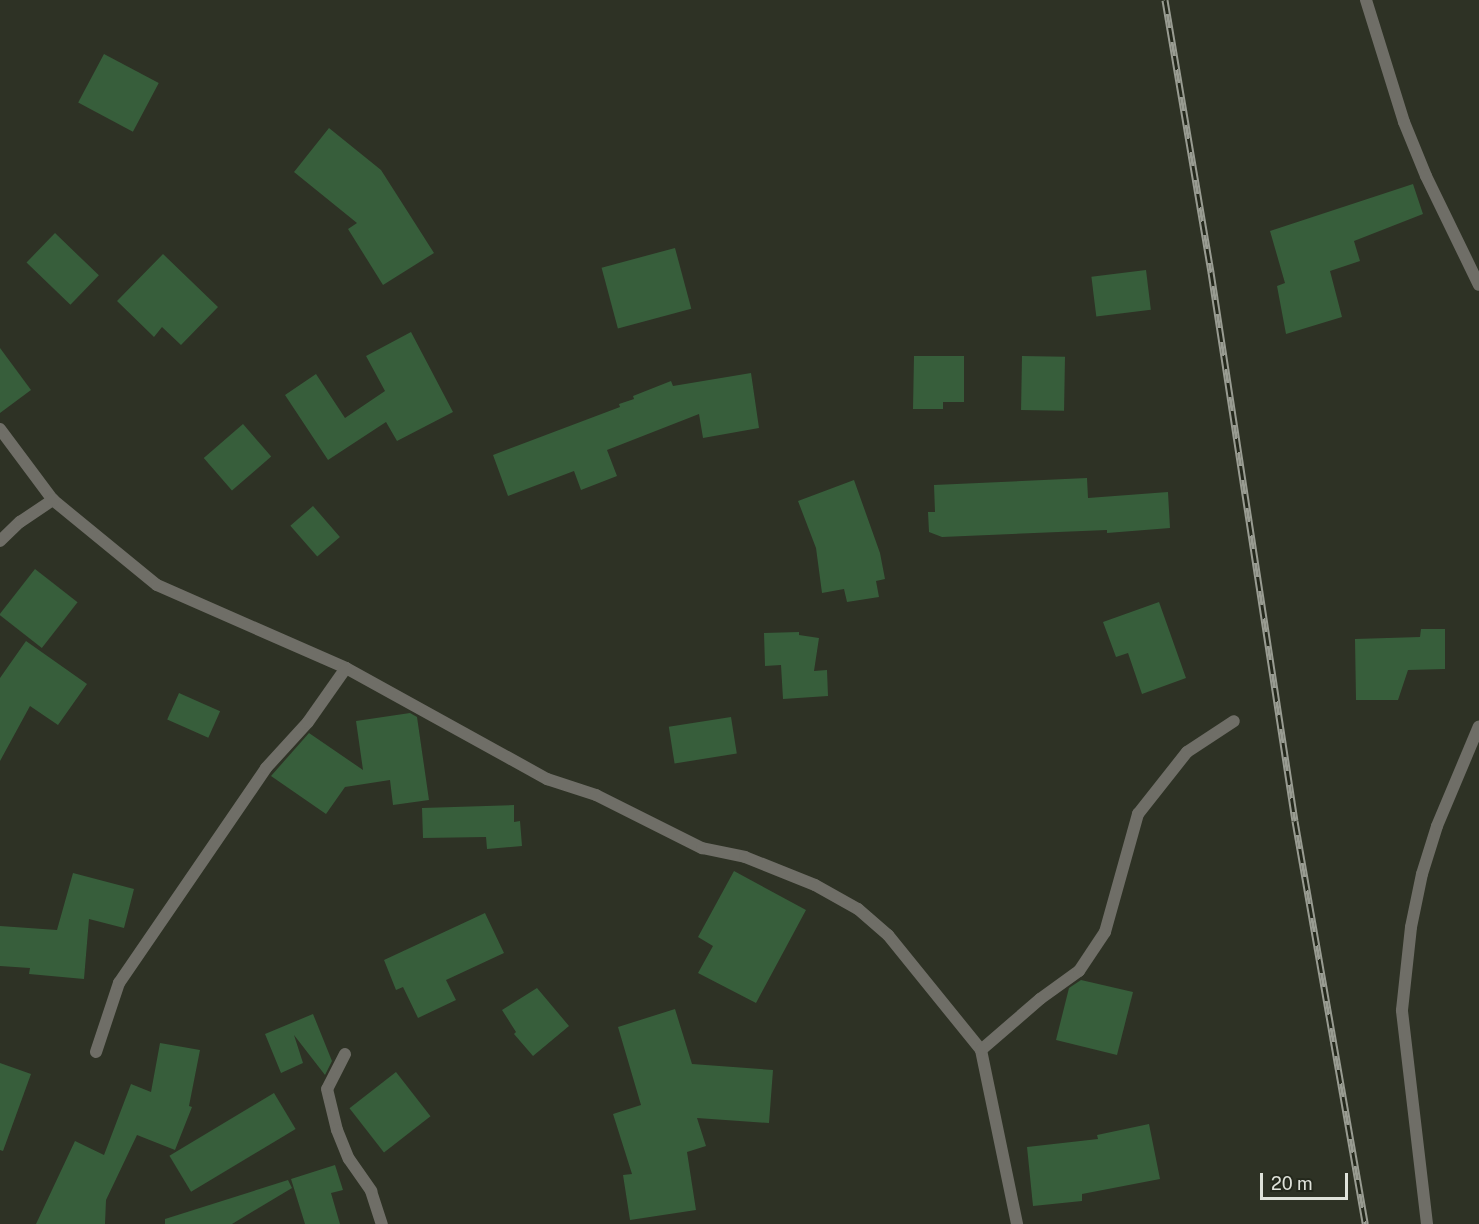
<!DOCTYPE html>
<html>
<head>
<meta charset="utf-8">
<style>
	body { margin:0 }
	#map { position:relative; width:1479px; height:1224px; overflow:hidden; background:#2e3225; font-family:"Public Sans",sans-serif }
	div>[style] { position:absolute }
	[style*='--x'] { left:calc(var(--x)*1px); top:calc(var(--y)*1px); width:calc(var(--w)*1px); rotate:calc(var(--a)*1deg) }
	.building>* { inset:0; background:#375e3b; transform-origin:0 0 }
	.minor>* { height:12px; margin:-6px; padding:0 6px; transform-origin:6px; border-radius:6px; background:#6f6e67 }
	.tertiary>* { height:12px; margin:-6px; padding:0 6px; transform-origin:6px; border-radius:6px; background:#6f6e67 }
	.rail>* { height:7px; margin-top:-3.5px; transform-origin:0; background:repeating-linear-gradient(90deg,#24281c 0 14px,#999c92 0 28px); box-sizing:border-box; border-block:2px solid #999c92 }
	span { translate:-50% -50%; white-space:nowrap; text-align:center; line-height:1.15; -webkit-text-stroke:4.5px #24281c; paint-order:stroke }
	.scale { position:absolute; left:1260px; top:1173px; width:88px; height:27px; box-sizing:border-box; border:3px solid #dfe2da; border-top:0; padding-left:8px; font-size:18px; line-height:21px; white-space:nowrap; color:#dfe2da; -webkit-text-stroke:4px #24281c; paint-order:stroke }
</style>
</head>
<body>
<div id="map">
	<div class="building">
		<i style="left:104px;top:54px;width:62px;height:55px;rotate:28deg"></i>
		<i style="clip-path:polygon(329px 128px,381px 170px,434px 253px,383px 285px,348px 229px,357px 223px,294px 172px)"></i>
		<i style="clip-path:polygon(1413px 184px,1423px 214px,1354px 241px,1360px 261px,1330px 271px,1342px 317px,1286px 334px,1277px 286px,1285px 283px,1270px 231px)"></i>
		<i style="left:55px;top:233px;width:61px;height:41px;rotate:44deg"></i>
		<i style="left:675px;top:248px;width:63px;height:76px;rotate:75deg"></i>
		<i style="clip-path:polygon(163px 254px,218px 307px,181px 345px,162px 327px,154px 337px,117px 301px)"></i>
		<i style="left:1146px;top:270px;width:40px;height:55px;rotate:83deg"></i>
		<i style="clip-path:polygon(411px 332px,453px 412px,397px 441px,386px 422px,328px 460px,285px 395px,316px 374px,345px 418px,385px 391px,366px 356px)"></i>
		<i style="clip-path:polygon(0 348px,31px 390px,0 413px)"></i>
		<i style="clip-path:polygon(914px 356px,964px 356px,964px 402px,943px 402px,943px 409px,913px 409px)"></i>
		<i style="left:1022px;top:356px;width:43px;height:54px;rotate:1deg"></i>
		<i style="clip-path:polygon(751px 373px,759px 428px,703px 438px,699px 414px,607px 450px,617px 476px,581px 490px,574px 471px,508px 496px,493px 455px,620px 407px,619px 404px,634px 399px,633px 396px,671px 381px,673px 386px)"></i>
		<i style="left:243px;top:424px;width:43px;height:52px;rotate:49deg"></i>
		<i style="clip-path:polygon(1087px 478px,1088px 498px,1168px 492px,1170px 528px,1107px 533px,1107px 530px,942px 537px,929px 532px,928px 512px,935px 512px,934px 485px)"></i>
		<i style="clip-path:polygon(854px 480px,880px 553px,885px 579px,876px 581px,879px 597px,847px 602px,844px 589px,822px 593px,816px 548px,798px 501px)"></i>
		<i style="left:313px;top:506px;width:41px;height:30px;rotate:49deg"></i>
		<i style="left:35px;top:569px;width:54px;height:58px;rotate:38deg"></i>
		<i style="clip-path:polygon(1159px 602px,1186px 678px,1142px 694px,1128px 653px,1116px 657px,1103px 622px)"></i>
		<i style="clip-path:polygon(1421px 629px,1445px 629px,1445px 669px,1408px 670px,1398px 700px,1356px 700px,1355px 639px,1420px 637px)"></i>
		<i style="clip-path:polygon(799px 632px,799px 635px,819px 638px,814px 671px,827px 670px,828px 696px,783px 699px,781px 665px,765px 666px,764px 633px)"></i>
		<i style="clip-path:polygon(26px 641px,87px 684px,58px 725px,30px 706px,0 761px,0 678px)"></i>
		<i style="left:179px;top:693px;width:45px;height:29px;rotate:24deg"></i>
		<i style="clip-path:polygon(410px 713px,417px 717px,429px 800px,393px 805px,390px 780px,345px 787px,326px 814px,271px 776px,309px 733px,363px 770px,356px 721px)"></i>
		<i style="left:731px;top:717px;width:37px;height:63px;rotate:81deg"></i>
		<i style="clip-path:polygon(514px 805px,514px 822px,520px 821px,522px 846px,487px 849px,486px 837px,423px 838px,422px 808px)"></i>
		<i style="clip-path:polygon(734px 871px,806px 910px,756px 1003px,698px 973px,713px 946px,698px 937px)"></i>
		<i style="clip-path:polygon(73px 873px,134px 889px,124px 928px,89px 919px,84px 979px,29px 974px,30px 968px,0 966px,0 926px,57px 930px)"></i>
		<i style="clip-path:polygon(485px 913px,504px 953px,446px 980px,456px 1000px,418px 1018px,403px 987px,396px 990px,384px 960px)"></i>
		<i style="clip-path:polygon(1081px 980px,1133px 992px,1117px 1055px,1056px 1040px,1069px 988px)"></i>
		<i style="clip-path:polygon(537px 988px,569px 1026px,533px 1056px,514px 1034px,516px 1032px,502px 1010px)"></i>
		<i style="clip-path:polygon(675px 1009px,692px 1064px,773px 1070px,769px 1123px,697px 1118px,706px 1146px,687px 1152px,696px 1210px,630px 1220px,623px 1175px,632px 1174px,613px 1114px,641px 1105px,618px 1027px)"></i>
		<i style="clip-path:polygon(313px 1014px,332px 1061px,325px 1075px,294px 1035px,303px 1063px,281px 1073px,265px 1034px)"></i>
		<i style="clip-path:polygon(160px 1043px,200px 1050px,189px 1106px,192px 1107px,175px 1150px,137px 1135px,106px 1200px,105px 1224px,36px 1224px,75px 1141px,104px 1155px,131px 1084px,151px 1092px)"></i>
		<i style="clip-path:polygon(0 1063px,31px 1074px,3px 1151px,0 1150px)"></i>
		<i style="left:396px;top:1072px;width:56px;height:59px;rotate:52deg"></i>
		<i style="left:274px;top:1093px;width:42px;height:122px;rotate:59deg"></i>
		<i style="clip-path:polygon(1149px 1124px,1160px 1179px,1082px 1194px,1082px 1201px,1033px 1206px,1027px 1147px,1098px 1139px,1097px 1135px)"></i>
		<i style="clip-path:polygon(335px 1165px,343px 1190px,331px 1193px,340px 1224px,305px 1224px,291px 1179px)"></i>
		<i style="clip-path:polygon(288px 1180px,292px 1188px,232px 1224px,165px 1224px,165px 1219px)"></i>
	</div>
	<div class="minor">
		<i style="--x:0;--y:429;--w:89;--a:53.3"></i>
		<i style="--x:53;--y:500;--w:134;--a:39.3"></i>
		<i style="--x:157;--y:585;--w:206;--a:23.7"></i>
		<i style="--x:346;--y:668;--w:230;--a:28.9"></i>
		<i style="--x:547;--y:779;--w:52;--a:18.1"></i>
		<i style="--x:596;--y:795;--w:119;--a:26.6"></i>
		<i style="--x:702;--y:848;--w:44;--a:11.8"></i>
		<i style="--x:745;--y:857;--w:75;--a:21.8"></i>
		<i style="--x:815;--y:885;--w:49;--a:29.2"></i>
		<i style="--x:858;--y:909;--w:40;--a:41"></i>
		<i style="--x:888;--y:935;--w:148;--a:51"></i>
		<i style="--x:981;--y:1050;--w:178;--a:78.3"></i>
		<i style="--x:0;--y:541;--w:28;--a:-44"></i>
		<i style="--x:20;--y:522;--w:40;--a:-34"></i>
		<i style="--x:981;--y:1050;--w:78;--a:-40.8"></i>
		<i style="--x:1040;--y:999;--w:48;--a:-35.7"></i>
		<i style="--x:1079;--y:971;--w:47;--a:-56.3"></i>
		<i style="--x:1105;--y:932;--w:123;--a:-74.4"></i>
		<i style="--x:1138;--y:814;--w:79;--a:-51.7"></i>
		<i style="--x:1187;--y:752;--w:56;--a:-33.4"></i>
		<i style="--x:96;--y:1052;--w:73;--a:-71.6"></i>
		<i style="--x:119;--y:983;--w:260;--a:-55.6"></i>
		<i style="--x:266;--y:768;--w:62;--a:-47.6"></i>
		<i style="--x:308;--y:722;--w:66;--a:-54.9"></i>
		<i style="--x:345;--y:1054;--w:39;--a:117"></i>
		<i style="--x:327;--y:1089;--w:42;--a:76.3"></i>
		<i style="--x:337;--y:1130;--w:31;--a:68"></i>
		<i style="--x:349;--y:1159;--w:39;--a:55"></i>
		<i style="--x:371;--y:1191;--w:35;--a:72"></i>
	</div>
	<div class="tertiary">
		<i style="--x:1366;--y:0;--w:128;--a:72.7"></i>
		<i style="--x:1404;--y:122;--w:58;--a:67.8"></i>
		<i style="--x:1426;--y:176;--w:121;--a:64.1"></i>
		<i style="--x:1427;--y:1224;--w:215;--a:-96.7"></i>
		<i style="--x:1402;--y:1010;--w:83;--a:-83.8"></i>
		<i style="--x:1411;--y:927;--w:54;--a:-78.3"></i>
		<i style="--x:1422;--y:874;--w:50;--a:-72.6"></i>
		<i style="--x:1437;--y:826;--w:108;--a:-67.2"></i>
	</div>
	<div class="rail">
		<i style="--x:1165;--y:0;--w:276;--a:80.4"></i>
		<i style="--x:1211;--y:272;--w:555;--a:81.3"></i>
		<i style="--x:1295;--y:821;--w:409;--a:80.1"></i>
	</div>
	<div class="scale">20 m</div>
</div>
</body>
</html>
